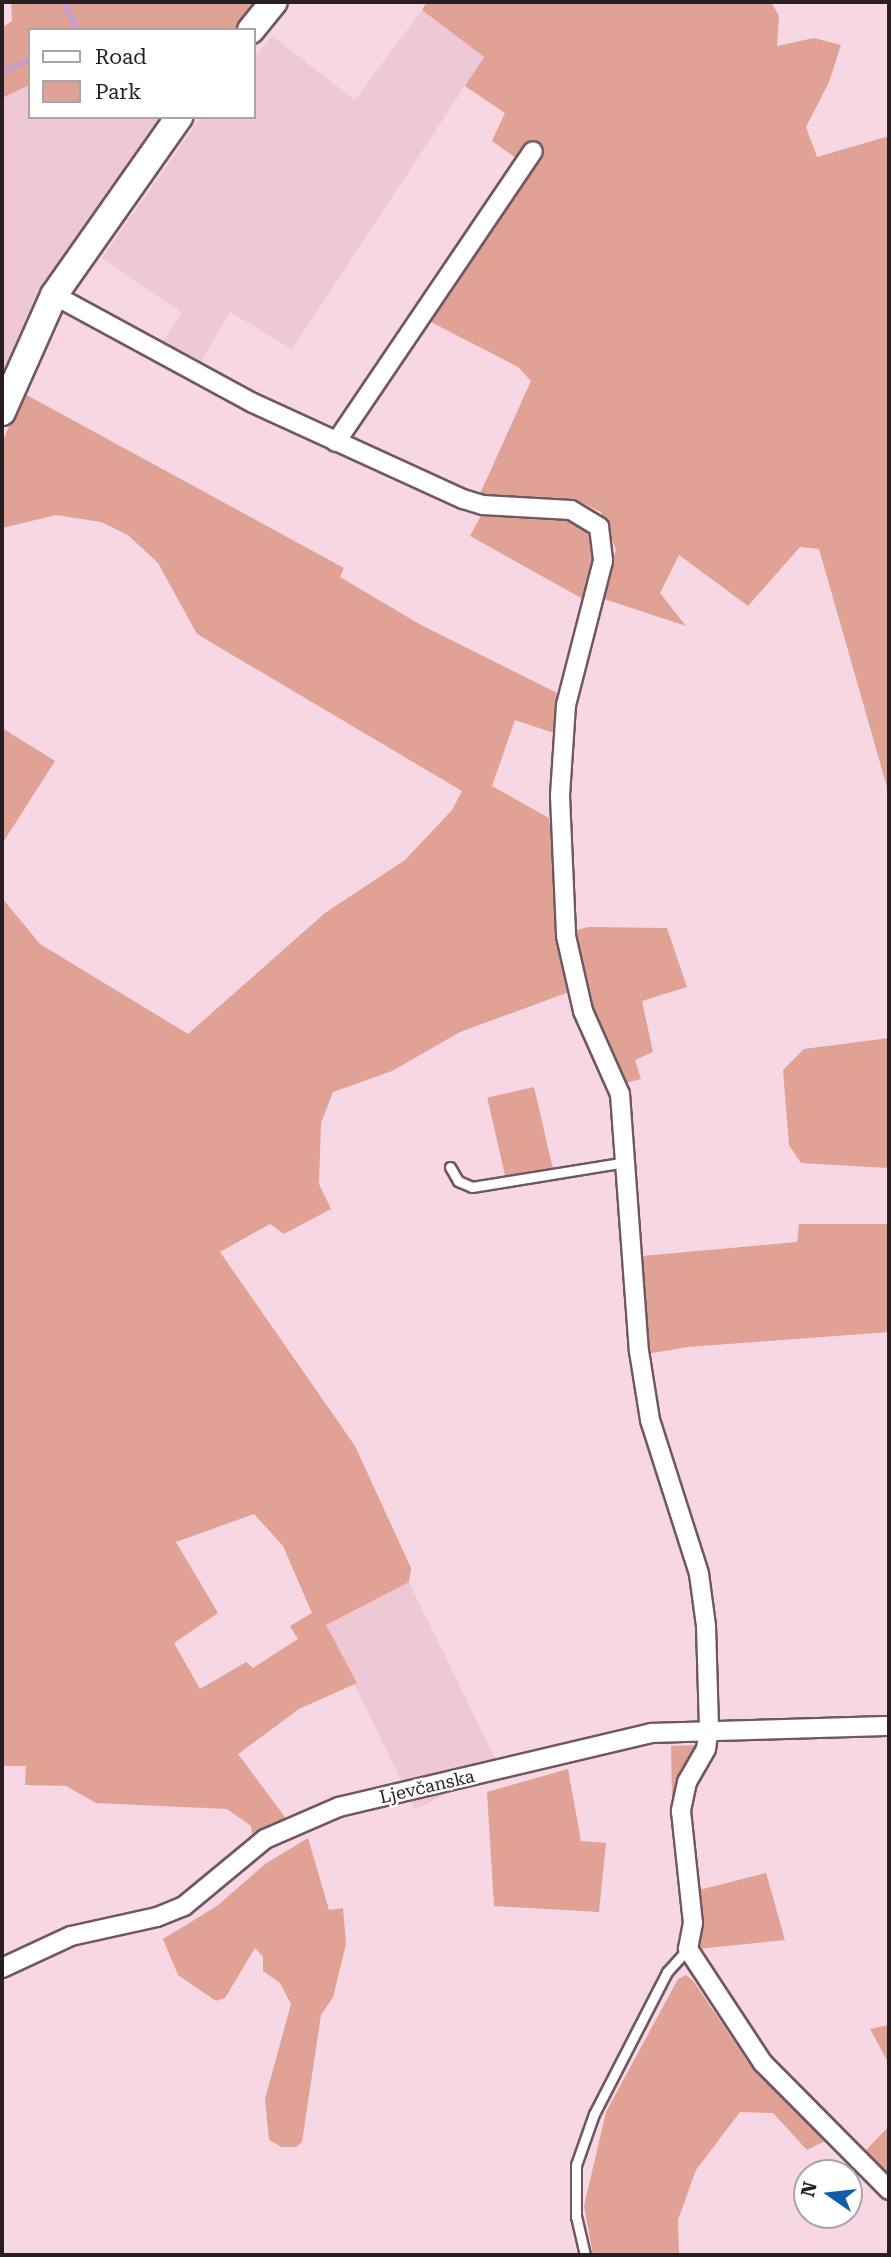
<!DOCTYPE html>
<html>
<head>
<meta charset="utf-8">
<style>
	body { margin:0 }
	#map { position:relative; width:891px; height:2257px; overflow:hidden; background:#f6d7e3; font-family:"Roboto Serif",serif }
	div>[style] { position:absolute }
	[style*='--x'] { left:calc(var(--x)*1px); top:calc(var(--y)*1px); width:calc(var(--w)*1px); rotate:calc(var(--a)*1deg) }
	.built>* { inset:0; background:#efc8d6; transform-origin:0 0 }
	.green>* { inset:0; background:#dfa294; transform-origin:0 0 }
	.stream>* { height:5px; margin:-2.5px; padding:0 2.5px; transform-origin:2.5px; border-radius:2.5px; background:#c29ed3 }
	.roads { filter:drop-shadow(2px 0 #715761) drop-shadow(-2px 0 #715761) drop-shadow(0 2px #715761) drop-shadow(0 -2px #715761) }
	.lane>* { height:9px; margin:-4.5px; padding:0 4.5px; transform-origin:4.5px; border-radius:4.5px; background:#fff }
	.street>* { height:18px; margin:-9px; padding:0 9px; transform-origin:9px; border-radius:9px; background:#fff }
	.secondary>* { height:26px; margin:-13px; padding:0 13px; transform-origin:13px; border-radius:13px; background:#fff }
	span { translate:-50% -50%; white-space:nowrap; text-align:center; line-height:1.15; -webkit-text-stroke:5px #fff; paint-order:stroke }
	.street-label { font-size:18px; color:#291e22 }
	.frame { position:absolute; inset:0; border:4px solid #291e22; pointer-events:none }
	.legend { position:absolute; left:28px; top:28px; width:228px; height:91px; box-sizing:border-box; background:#fff; border:2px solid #a9a5a7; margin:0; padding:9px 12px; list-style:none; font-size:21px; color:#291e22 }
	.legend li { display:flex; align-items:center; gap:14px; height:35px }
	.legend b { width:35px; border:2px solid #a9a5a7 }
	.north { position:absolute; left:793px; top:2159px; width:70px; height:70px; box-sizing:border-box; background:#fff; border:2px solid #a9a5a7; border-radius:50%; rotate:284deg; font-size:19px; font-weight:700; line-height:28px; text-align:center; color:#291e22 }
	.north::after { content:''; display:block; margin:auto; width:24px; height:32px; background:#125aaa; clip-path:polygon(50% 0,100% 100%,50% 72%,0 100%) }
</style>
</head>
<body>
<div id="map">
	<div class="built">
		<i style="clip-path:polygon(422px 10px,484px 57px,292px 349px,230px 312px,199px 365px,161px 344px,182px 313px,102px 258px,201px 117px,254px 117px,254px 57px,272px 36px,355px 100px)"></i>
		<i style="clip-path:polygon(30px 85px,30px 117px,170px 117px,58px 274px,2px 373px,2px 98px)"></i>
		<i style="left:409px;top:1582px;width:207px;height:94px;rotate:64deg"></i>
	</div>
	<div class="green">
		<i style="clip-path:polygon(11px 2px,260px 2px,238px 30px,30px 30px,30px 85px,2px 98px,2px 28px,12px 21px)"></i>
		<i style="clip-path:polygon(427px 2px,771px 2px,779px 16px,777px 46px,814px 38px,841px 45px,829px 82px,806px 127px,817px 157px,889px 136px,889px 794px,819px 549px,800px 547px,748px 606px,679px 555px,660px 593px,686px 626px,601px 598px,616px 550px,601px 512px,574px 499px,479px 496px,531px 381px,518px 367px,427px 320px,541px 148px,532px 142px,519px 160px,492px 141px,505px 113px,465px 86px,484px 57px,422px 10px)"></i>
		<i style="clip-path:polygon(evenodd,23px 393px,344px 568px,340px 577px,421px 625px,557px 693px,554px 733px,515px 720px,492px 786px,549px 818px,569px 992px,460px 1032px,392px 1071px,333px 1092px,321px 1123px,319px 1184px,331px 1209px,284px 1234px,270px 1224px,220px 1252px,355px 1446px,411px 1568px,409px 1582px,326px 1625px,357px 1683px,299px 1709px,238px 1754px,288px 1821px,253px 1842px,251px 1826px,227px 1809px,96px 1803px,66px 1786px,25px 1785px,26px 1766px,2px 1766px,2px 898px,40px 944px,188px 1034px,325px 913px,405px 860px,452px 810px,462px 791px,197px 634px,158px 563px,128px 535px,101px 522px,56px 515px,2px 528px,2px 443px,23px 393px,254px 1514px,283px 1546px,312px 1613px,290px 1626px,298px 1639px,253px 1668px,246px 1662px,200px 1689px,174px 1643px,218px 1613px,176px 1542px,254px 1514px)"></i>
		<i style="clip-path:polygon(483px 512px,549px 514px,568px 520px,589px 534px,594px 550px,583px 599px,470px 536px)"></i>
		<i style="clip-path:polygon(2px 728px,55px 761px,2px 844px)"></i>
		<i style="clip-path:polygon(588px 927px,667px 928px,687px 987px,642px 1001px,653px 1052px,635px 1060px,641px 1079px,625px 1083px,601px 1033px,577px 956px,577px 930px)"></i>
		<i style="clip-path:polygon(889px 1038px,889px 1168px,801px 1163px,789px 1145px,783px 1070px,804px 1049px)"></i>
		<i style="left:534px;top:1087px;width:83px;height:48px;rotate:77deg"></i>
		<i style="clip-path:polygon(799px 1224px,889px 1224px,889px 1332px,688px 1347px,646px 1354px,642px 1256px,797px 1242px)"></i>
		<i style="clip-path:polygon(699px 1745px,672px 1798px,671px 1746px)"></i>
		<i style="clip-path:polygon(568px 1769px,581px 1841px,606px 1843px,599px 1912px,494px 1906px,487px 1792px)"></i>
		<i style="clip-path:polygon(308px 1838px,329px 1910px,343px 1908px,346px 1944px,333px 1997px,321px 2015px,302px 2142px,296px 2147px,282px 2147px,269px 2140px,265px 2099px,291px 2004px,280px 1983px,263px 1971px,263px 1957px,255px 1948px,225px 1998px,216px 2001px,178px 1975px,163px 1939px,217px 1906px,265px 1864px)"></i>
		<i style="clip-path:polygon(766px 1873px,785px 1940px,697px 1949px,699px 1890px)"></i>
		<i style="clip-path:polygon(686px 1975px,694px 1982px,750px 2065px,825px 2141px,807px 2150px,773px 2113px,740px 2112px,696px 2170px,678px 2220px,679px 2255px,593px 2255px,584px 2206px,606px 2112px,678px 1979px)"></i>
		<i style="clip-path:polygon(889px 2025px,889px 2064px,870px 2029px)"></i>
		<i style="clip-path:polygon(889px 2126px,889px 2176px,863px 2153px)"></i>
	</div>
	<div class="stream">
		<i style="--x:63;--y:2;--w:31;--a:63"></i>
		<i style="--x:2;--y:71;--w:30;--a:-23"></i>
	</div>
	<div class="roads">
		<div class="lane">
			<i style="--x:450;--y:1167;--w:16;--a:60"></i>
			<i style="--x:458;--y:1181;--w:15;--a:23"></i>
			<i style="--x:472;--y:1187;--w:157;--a:-9.2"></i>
			<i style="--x:585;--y:2255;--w:39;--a:-103"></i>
			<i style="--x:576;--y:2217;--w:52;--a:-90"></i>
			<i style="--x:576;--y:2165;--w:54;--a:-70.6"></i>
			<i style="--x:594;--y:2114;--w:160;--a:-62.8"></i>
			<i style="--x:667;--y:1972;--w:31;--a:-48"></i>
		</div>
		<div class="street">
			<i style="--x:54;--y:295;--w:226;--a:28.5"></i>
			<i style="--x:253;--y:403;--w:231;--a:24.6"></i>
			<i style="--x:463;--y:499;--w:21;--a:17"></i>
			<i style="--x:483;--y:505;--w:88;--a:3.3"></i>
			<i style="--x:571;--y:510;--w:33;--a:31"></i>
			<i style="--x:599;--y:527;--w:34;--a:83"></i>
			<i style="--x:603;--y:561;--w:149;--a:104.4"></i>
			<i style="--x:566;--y:705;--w:91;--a:93.8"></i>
			<i style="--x:560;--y:796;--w:140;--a:87.5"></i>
			<i style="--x:566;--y:936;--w:77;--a:77.2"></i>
			<i style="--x:583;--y:1011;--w:91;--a:66"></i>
			<i style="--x:620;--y:1094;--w:258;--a:85.8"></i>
			<i style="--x:639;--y:1351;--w:70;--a:80.9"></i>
			<i style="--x:650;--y:1420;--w:162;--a:72.3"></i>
			<i style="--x:699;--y:1574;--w:52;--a:82.3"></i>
			<i style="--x:706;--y:1626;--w:102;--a:88.3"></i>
			<i style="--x:709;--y:1728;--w:21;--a:98"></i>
			<i style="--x:706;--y:1749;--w:38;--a:120"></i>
			<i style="--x:687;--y:1782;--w:30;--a:102"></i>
			<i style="--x:681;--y:1811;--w:113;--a:83.9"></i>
			<i style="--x:693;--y:1923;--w:26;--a:101"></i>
			<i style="--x:688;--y:1949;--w:136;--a:56.7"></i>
			<i style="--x:763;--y:2063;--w:179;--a:45.2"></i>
			<i style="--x:336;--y:442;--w:351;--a:-55.9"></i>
			<i style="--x:2;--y:1968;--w:76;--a:-24.9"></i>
			<i style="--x:71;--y:1936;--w:88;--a:-12.5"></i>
			<i style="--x:157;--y:1917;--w:29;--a:-22"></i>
			<i style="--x:184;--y:1906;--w:105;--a:-39.6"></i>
			<i style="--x:265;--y:1839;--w:81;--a:-23.4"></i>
			<i style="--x:339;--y:1807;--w:321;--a:-13.3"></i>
			<i style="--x:651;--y:1733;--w:238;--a:-1.7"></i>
		</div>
		<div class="secondary">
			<i style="--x:251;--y:30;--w:36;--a:-51"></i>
			<i style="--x:2;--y:412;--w:128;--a:-66"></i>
			<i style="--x:54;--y:295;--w:218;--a:-54.9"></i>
		</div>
	</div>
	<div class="street-label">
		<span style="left:427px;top:1787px;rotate:-13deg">Ljevčanska</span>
	</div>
	<div class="frame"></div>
	<ul class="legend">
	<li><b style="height:9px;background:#fff"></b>Road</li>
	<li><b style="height:19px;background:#dfa294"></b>Park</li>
	</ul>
	<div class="north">N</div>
</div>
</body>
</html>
